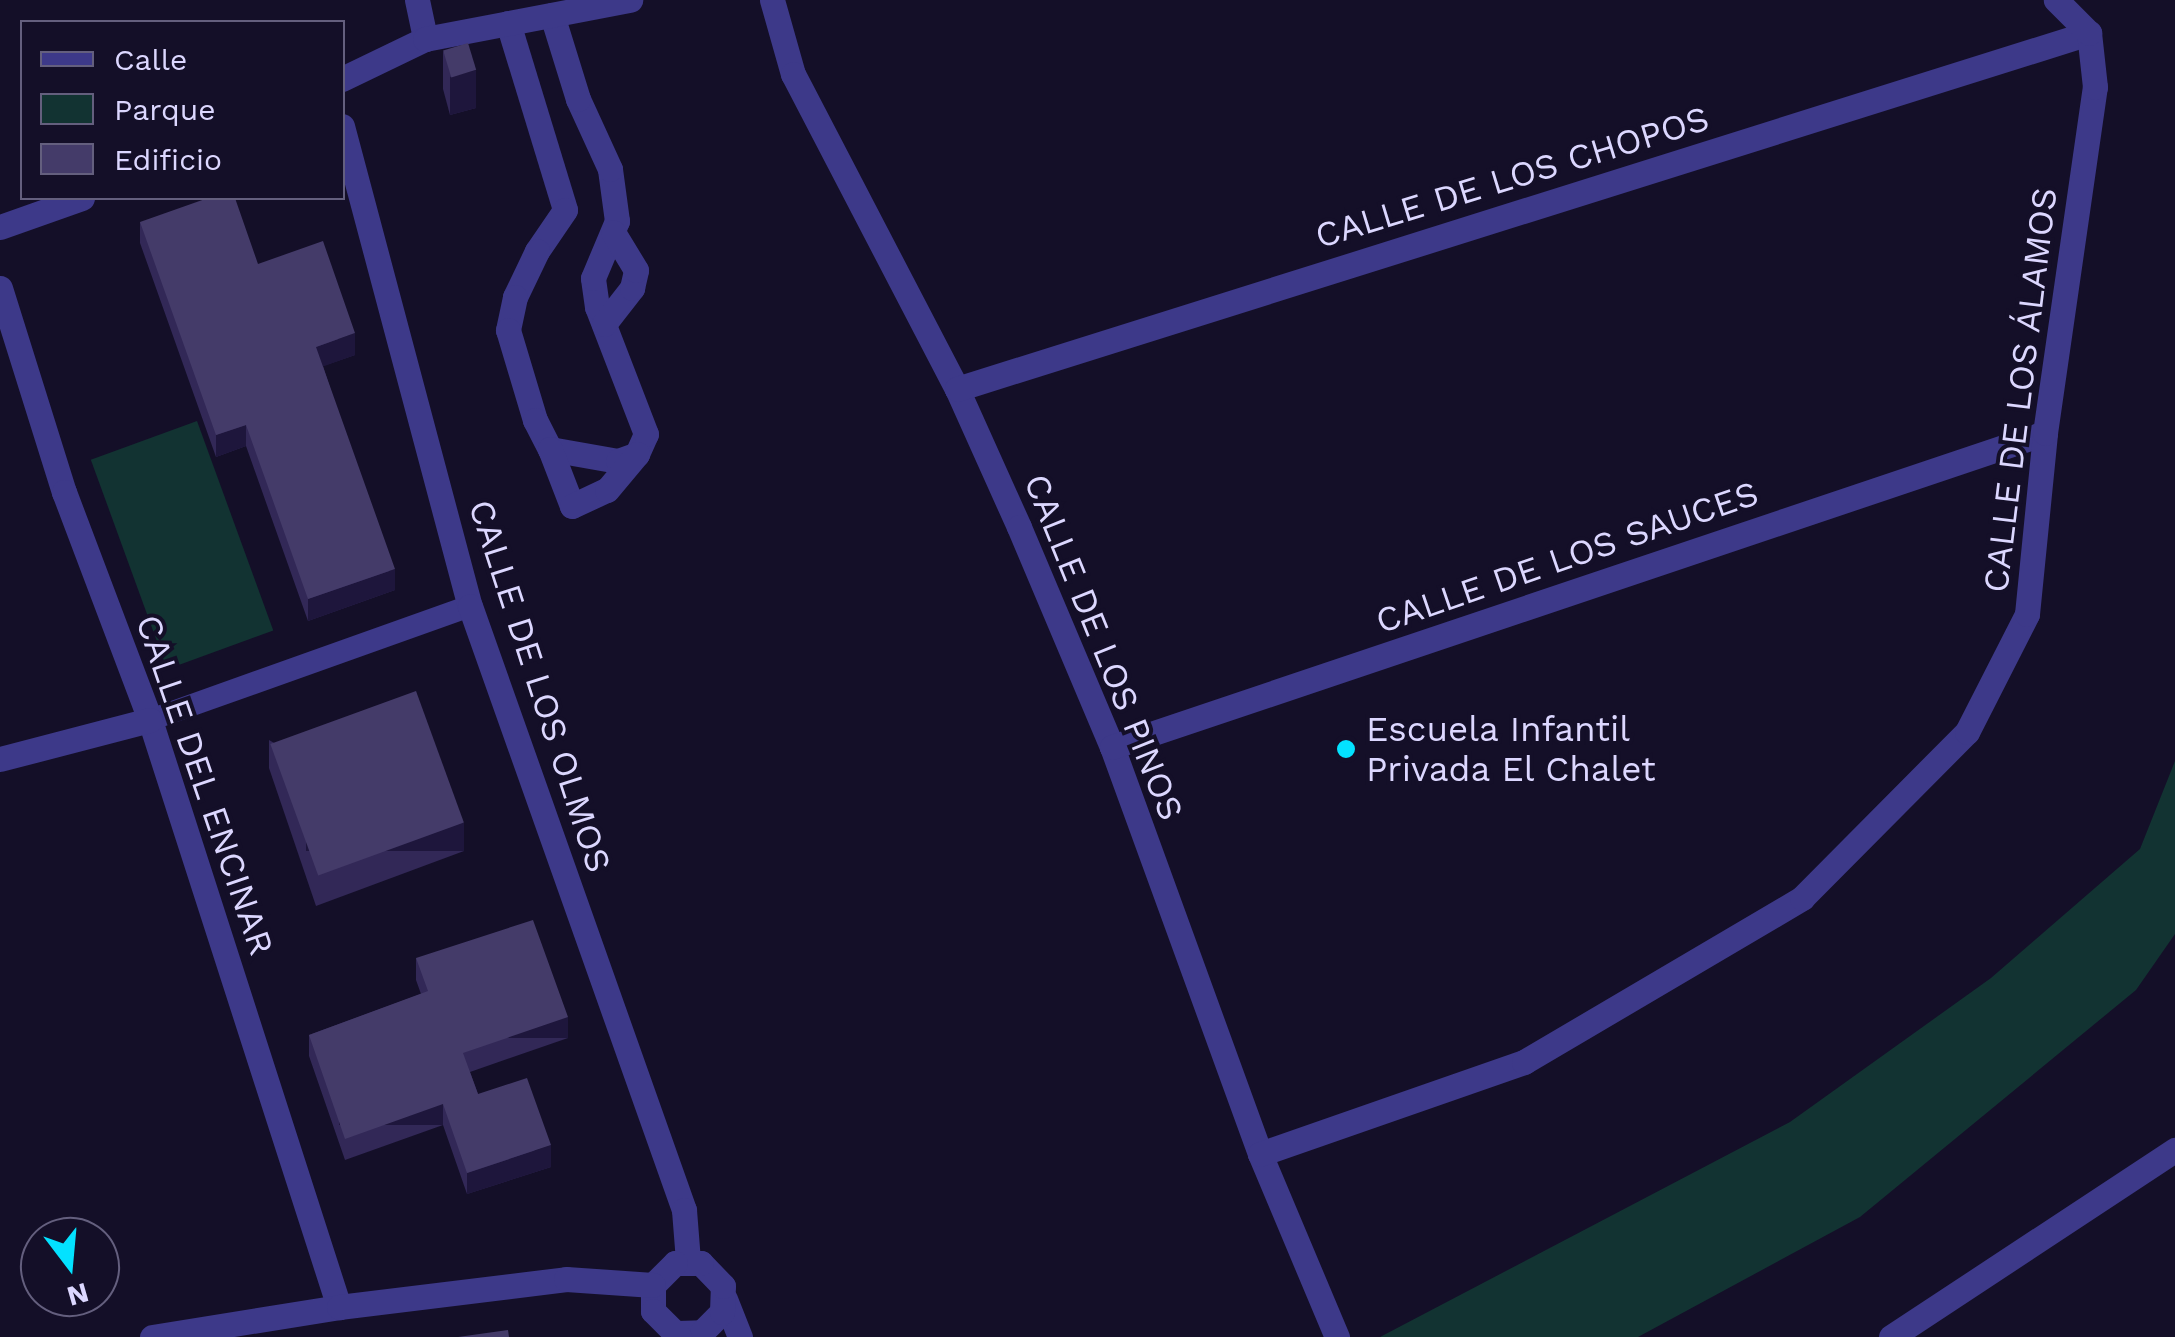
<!DOCTYPE html>
<html>
<head>
<meta charset="utf-8">
<style>
	body { margin:0 }
	#map { position:relative; width:2175px; height:1337px; overflow:hidden; background:#140f28; font-family:"Work Sans",sans-serif }
	div>[style] { position:absolute }
	[style*='--x'] { left:calc(var(--x)*1px); top:calc(var(--y)*1px); width:calc(var(--w)*1px); rotate:calc(var(--a)*1deg) }
	.green>* { inset:0; background:#123332; transform-origin:0 0 }
	.pedestrian>* { height:22px; margin:-11px; padding:0 11px; transform-origin:11px; border-radius:11px; background:#3d3989 }
	.minor>* { height:25px; margin:-12.5px; padding:0 12.5px; transform-origin:12.5px; border-radius:12.5px; background:#3d3989 }
	.wall>* { inset:0; background:#322857 }
	.shaded-wall>* { inset:0; background:#1e163c; transform-origin:0 0 }
	.building>* { inset:0; background:#443b69; transform-origin:0 0 }
	.dots>* { width:28px; height:28px; translate:-50% -50%; box-sizing:border-box; border:5px solid #140f28; border-radius:50% }
	span { translate:-50% -50%; white-space:nowrap; text-align:center; line-height:1.15; -webkit-text-stroke:8px #140f28; paint-order:stroke }
	.street-label { font-size:35px; color:#dcd7ff }
	.poi-label { font-size:35px; color:#dcd7ff }
	.left { translate:0 -50%; text-align:left }
	.legend { position:absolute; left:20px; top:20px; width:325px; height:180px; box-sizing:border-box; background:#140f28; border:2px solid #645f7e; margin:0; padding:12px 18px; list-style:none; font-size:30px; color:#dcd7ff }
	.legend li { display:flex; align-items:center; gap:20px; height:50px }
	.legend b { width:50px; border:2px solid #645f7e }
	.north { position:absolute; left:20px; top:1217px; width:100px; height:100px; box-sizing:border-box; background:#140f28; border:2px solid #645f7e; border-radius:50%; rotate:164deg; font-size:28px; font-weight:700; line-height:40px; text-align:center; color:#dcd7ff }
	.north::after { content:''; display:block; margin:auto; width:35px; height:45px; background:#03e2ff; clip-path:polygon(50% 0,100% 100%,50% 72%,0 100%) }
</style>
</head>
<body>
<div id="map">
	<div class="green">
		<i style="left:197px;top:421px;width:223px;height:113px;rotate:70deg"></i>
		<i style="clip-path:polygon(2175px 761px,2175px 934px,2136px 990px,1860px 1217px,1638px 1337px,1380px 1337px,1790px 1122px,1991px 978px,2140px 849px)"></i>
	</div>
	<div class="pedestrian">
		<i style="--x:150;--y:720;--w:340;--a:-19.6"></i>
	</div>
	<div class="minor">
		<i style="--x:417;--y:0;--w:40;--a:78"></i>
		<i style="--x:772;--y:0;--w:77;--a:74.2"></i>
		<i style="--x:793;--y:74;--w:355;--a:62.5"></i>
		<i style="--x:957;--y:389;--w:151;--a:65.8"></i>
		<i style="--x:1019;--y:527;--w:239;--a:67.1"></i>
		<i style="--x:1112;--y:747;--w:433;--a:70"></i>
		<i style="--x:1260;--y:1154;--w:199;--a:67.2"></i>
		<i style="--x:508;--y:23;--w:195;--a:73"></i>
		<i style="--x:565;--y:210;--w:50;--a:124.3"></i>
		<i style="--x:537;--y:251;--w:51;--a:115.6"></i>
		<i style="--x:515;--y:297;--w:34;--a:102"></i>
		<i style="--x:508;--y:330;--w:94;--a:73.3"></i>
		<i style="--x:535;--y:420;--w:33;--a:63"></i>
		<i style="--x:550;--y:449;--w:69;--a:10"></i>
		<i style="--x:618;--y:461;--w:20;--a:-20"></i>
		<i style="--x:637;--y:454;--w:22;--a:-66"></i>
		<i style="--x:646;--y:434;--w:136;--a:-111.1"></i>
		<i style="--x:597;--y:307;--w:29;--a:-98"></i>
		<i style="--x:593;--y:278;--w:62;--a:-67.2"></i>
		<i style="--x:617;--y:221;--w:52;--a:-97.7"></i>
		<i style="--x:610;--y:169;--w:77;--a:-114.6"></i>
		<i style="--x:578;--y:99;--w:88;--a:-107.2"></i>
		<i style="--x:342;--y:79;--w:92;--a:-25.7"></i>
		<i style="--x:425;--y:39;--w:209;--a:-10.8"></i>
		<i style="--x:342;--y:126;--w:497;--a:75.1"></i>
		<i style="--x:470;--y:606;--w:641;--a:70.49"></i>
		<i style="--x:684;--y:1210;--w:51;--a:85.5"></i>
		<i style="--x:0;--y:227;--w:87;--a:-19.5"></i>
		<i style="--x:0;--y:288;--w:214;--a:72.6"></i>
		<i style="--x:64;--y:492;--w:244;--a:69.3"></i>
		<i style="--x:150;--y:720;--w:617;--a:72.15"></i>
		<i style="--x:604;--y:324;--w:46;--a:-52.1"></i>
		<i style="--x:632;--y:288;--w:18;--a:-77"></i>
		<i style="--x:636;--y:270;--w:44;--a:-121.2"></i>
		<i style="--x:957;--y:389;--w:1187;--a:-17.46"></i>
		<i style="--x:550;--y:449;--w:61;--a:68.9"></i>
		<i style="--x:572;--y:506;--w:38;--a:-25"></i>
		<i style="--x:607;--y:490;--w:47;--a:-50.2"></i>
		<i style="--x:1112;--y:747;--w:984;--a:-18.6"></i>
		<i style="--x:0;--y:759;--w:155;--a:-14.6"></i>
		<i style="--x:1260;--y:1154;--w:280;--a:-19.2"></i>
		<i style="--x:1524;--y:1062;--w:323;--a:-30.5"></i>
		<i style="--x:1802;--y:898;--w:234;--a:-45.2"></i>
		<i style="--x:1967;--y:732;--w:132;--a:-63"></i>
		<i style="--x:2027;--y:614;--w:182;--a:-84.3"></i>
		<i style="--x:2045;--y:433;--w:350;--a:-81.8"></i>
		<i style="--x:2095;--y:87;--w:54;--a:-96.3"></i>
		<i style="--x:2089;--y:33;--w:47;--a:-135"></i>
		<i style="--x:725;--y:1299;--w:41;--a:68.5"></i>
		<i style="--x:677;--y:1333;--w:25;--a:-2"></i>
		<i style="--x:702;--y:1332;--w:28;--a:-45"></i>
		<i style="--x:722;--y:1312;--w:26;--a:-88"></i>
		<i style="--x:723;--y:1286;--w:32;--a:-134"></i>
		<i style="--x:701;--y:1263;--w:26;--a:180"></i>
		<i style="--x:675;--y:1263;--w:31;--a:135"></i>
		<i style="--x:653;--y:1285;--w:26;--a:90"></i>
		<i style="--x:653;--y:1311;--w:37;--a:45"></i>
		<i style="--x:152;--y:1337;--w:189;--a:-9.1"></i>
		<i style="--x:339;--y:1307;--w:229;--a:-7"></i>
		<i style="--x:566;--y:1279;--w:87;--a:3.9"></i>
		<i style="--x:1891;--y:1337;--w:340;--a:-33.4"></i>
	</div>
	<div class="wall">
		<i style="clip-path:polygon(443px 51px,476px 108px,450px 115px,443px 89px)"></i>
		<i style="clip-path:polygon(140px 222px,258px 264px,355px 355px,323px 366px,395px 590px,308px 621px,246px 446px,216px 457px,140px 243px)"></i>
		<i style="clip-path:polygon(269px 740px,464px 851px,316px 906px,269px 768px)"></i>
		<i style="clip-path:polygon(416px 958px,568px 1038px,470px 1072px,478px 1094px,551px 1167px,467px 1194px,443px 1125px,345px 1160px,309px 1056px,309px 1035px,421px 994px,416px 980px)"></i>
	</div>
	<div class="shaded-wall">
		<i style="clip-path:polygon(476px 70px,476px 108px,450px 115px,450px 77px)"></i>
		<i style="clip-path:polygon(355px 333px,355px 355px,316px 369px,316px 347px)"></i>
		<i style="clip-path:polygon(246px 425px,246px 446px,216px 457px,216px 435px)"></i>
		<i style="clip-path:polygon(395px 569px,395px 590px,308px 621px,308px 599px)"></i>
		<i style="left:464px;top:823px;width:28px;height:158px;rotate:90deg"></i>
		<i style="left:568px;top:1017px;width:21px;height:111px;rotate:90deg"></i>
		<i style="left:443px;top:1104px;width:21px;height:104px;rotate:90deg"></i>
		<i style="clip-path:polygon(551px 1145px,551px 1167px,467px 1194px,467px 1173px)"></i>
	</div>
	<div class="building">
		<i style="left:468px;top:43px;width:28px;height:26px;rotate:73deg"></i>
		<i style="clip-path:polygon(208px 198px,235px 198px,258px 264px,323px 241px,355px 333px,316px 347px,395px 569px,308px 599px,246px 425px,216px 435px,140px 222px)"></i>
		<i style="left:416px;top:691px;width:140px;height:155px;rotate:70deg"></i>
		<i style="clip-path:polygon(533px 920px,568px 1017px,463px 1053px,478px 1094px,527px 1078px,551px 1145px,467px 1173px,443px 1104px,345px 1139px,309px 1035px,428px 991px,416px 958px)"></i>
		<i style="clip-path:polygon(508px 1330px,509px 1337px,458px 1337px)"></i>
	</div>
	<div class="dots">
		<i style="left:1346px;top:749px;background:#03e2ff"></i>
	</div>
	<div class="street-label">
		<span style="left:1512px;top:177px;rotate:-17deg">CALLE DE LOS CHOPOS</span>
		<span style="left:2020px;top:390px;rotate:-83deg">CALLE DE LOS ÁLAMOS</span>
		<span style="left:1567px;top:557px;rotate:-19deg">CALLE DE LOS SAUCES</span>
		<span style="left:1104px;top:647px;rotate:68deg">CALLE DE LOS PINOS</span>
		<span style="left:540px;top:686px;rotate:72deg">CALLE DE LOS OLMOS</span>
		<span style="left:205px;top:785px;rotate:71deg">CALLE DEL ENCINAR</span>
	</div>
	<div class="poi-label">
		<span class="left" style="left:1366px;top:749px">Escuela Infantil<br>Privada El Chalet</span>
	</div>
	<ul class="legend">
	<li><b style="height:12px;background:#3d3989"></b>Calle</li>
	<li><b style="height:28px;background:#123332"></b>Parque</li>
	<li><b style="height:28px;background:#443b69"></b>Edificio</li>
	</ul>
	<div class="north">N</div>
</div>
</body>
</html>
